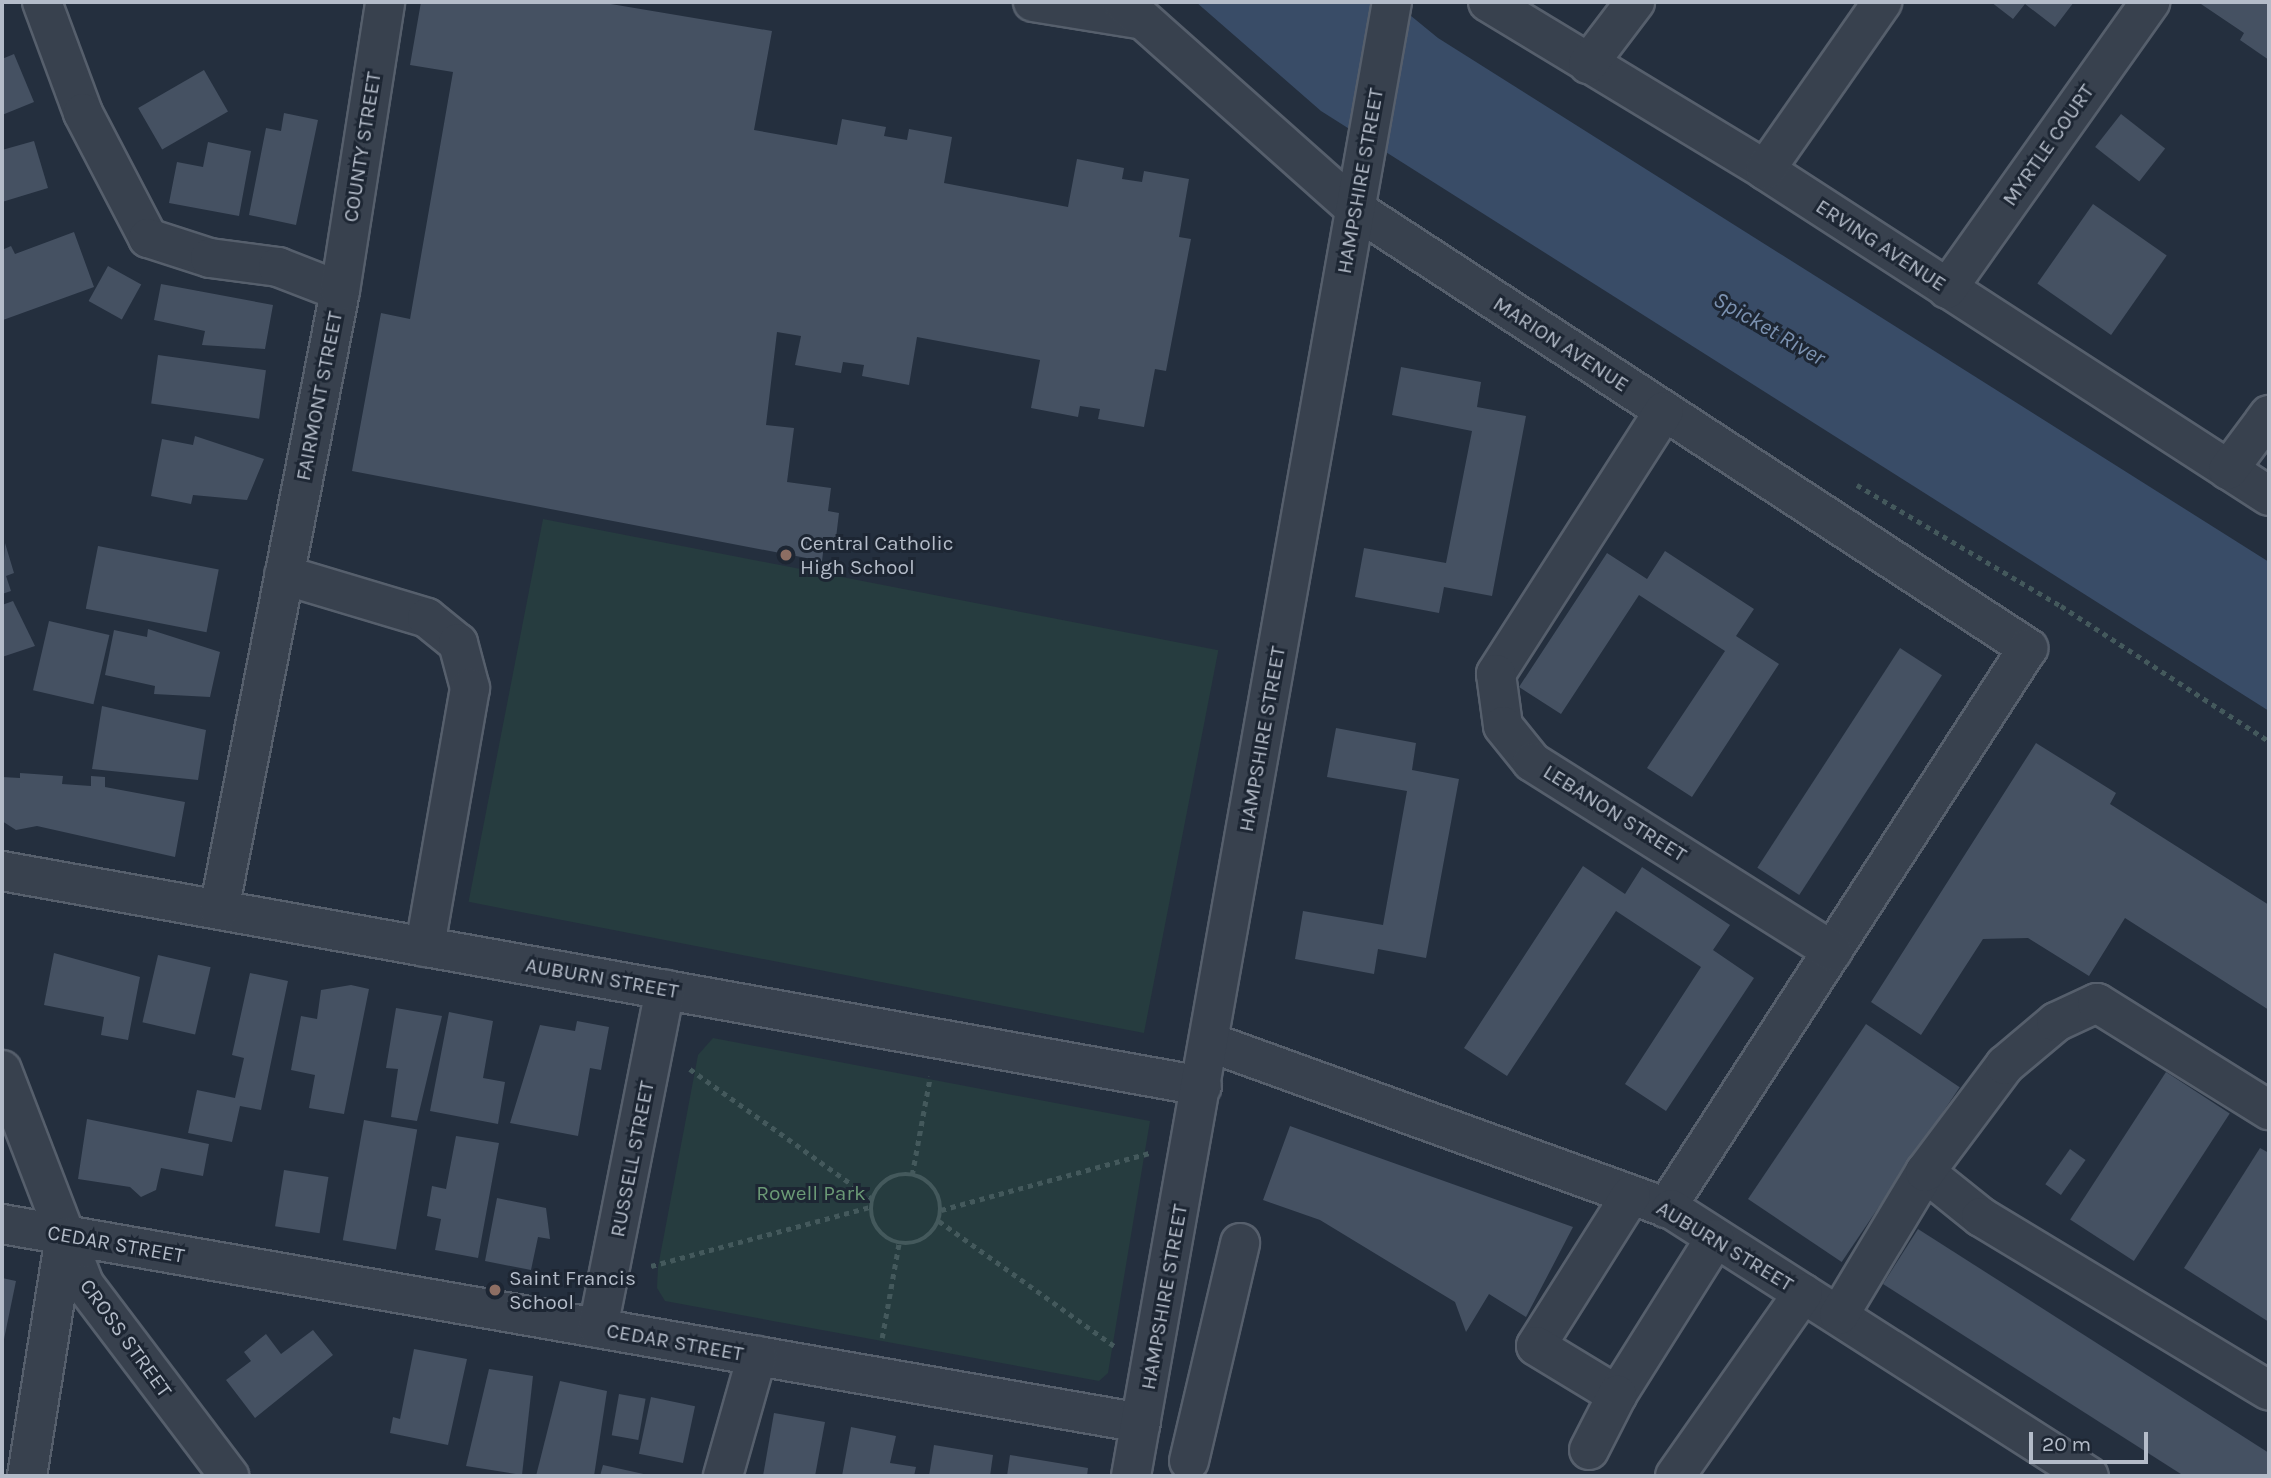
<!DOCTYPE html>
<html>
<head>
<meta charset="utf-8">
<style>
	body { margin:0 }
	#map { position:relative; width:2271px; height:1478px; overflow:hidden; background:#242f3e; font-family:Karla,sans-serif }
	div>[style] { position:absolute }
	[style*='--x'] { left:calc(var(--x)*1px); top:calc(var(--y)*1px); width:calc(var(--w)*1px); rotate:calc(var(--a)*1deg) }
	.green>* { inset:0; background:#263c3f; transform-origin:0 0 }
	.water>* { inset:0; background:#394c67 }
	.building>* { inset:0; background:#455162; transform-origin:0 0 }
	.path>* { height:4.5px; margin-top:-2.25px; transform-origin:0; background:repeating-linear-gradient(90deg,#44595c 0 5px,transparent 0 10px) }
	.path>.ring { margin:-2.25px; padding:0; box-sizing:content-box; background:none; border:4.5px solid #44595c; border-radius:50% }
	.roads { filter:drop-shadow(2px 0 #565f6c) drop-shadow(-2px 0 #565f6c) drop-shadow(0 2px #565f6c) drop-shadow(0 -2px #565f6c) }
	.minor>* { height:38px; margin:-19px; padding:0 19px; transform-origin:19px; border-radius:19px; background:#38414e }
	.dots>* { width:19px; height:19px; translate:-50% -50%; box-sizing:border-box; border:4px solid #1d2633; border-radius:50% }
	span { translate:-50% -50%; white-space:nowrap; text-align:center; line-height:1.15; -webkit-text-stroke:6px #1d2633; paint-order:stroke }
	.street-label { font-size:21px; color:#b4bcc9 }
	.poi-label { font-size:21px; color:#b4bcc9 }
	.left { translate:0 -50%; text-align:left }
	.park-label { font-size:21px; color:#6b9a76 }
	.water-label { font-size:23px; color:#7c92b1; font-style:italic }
	.frame { position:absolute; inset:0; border:4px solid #b4bcc9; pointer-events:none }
	.scale { position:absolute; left:2029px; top:1432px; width:119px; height:32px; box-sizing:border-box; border:4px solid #b4bcc9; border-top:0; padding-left:9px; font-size:21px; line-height:24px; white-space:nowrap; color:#b4bcc9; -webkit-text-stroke:5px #1d2633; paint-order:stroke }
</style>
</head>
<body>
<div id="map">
	<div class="green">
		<i style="left:543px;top:519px;width:688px;height:390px;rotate:11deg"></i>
		<i style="clip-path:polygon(713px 1038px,1150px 1121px,1108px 1373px,1099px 1381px,665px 1301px,657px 1288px,658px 1267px,698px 1055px)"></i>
	</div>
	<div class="water">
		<i style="clip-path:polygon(1196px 2px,1394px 2px,1438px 38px,2269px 562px,2269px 711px,1321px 111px)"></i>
	</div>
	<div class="building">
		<i style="clip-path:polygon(421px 2px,599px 2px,772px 31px,754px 130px,837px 145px,842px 119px,886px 127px,884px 136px,907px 140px,909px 129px,952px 137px,944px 183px,1068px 207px,1077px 159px,1124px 168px,1122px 179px,1142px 182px,1144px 171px,1189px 179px,1179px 237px,1191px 239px,1166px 371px,1155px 369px,1144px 427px,1098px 419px,1100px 409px,1080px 406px,1078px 417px,1031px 408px,1040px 360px,917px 337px,909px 385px,862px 376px,864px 365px,843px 362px,841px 373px,795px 365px,801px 336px,777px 332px,766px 425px,794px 428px,787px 482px,831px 488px,828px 511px,839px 513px,836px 538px,825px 537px,822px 561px,352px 471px,381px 313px,410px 319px,453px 72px,410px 65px)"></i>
		<i style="clip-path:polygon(1991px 2px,2074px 2px,2055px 27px,2025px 4px,2013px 19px)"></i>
		<i style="clip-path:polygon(2198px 2px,2269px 2px,2269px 60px,2240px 40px,2244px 33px)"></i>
		<i style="clip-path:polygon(14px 54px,34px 102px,2px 115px,2px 59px)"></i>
		<i style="left:204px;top:70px;width:48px;height:76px;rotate:60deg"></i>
		<i style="clip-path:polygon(284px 113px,318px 120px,296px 225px,249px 215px,266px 128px,281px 131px)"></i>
		<i style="left:2121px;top:114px;width:56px;height:42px;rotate:38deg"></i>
		<i style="clip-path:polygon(34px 141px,48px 188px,2px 202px,2px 150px)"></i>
		<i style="clip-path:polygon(208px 142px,251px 151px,239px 216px,169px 203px,177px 162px,203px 167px)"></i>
		<i style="left:2093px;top:204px;width:90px;height:97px;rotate:35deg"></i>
		<i style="clip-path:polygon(74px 232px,94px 287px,3px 320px,2px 250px,11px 246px,15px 254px)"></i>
		<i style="left:108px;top:266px;width:38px;height:40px;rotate:29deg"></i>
		<i style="clip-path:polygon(161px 284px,273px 305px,265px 349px,202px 345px,205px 331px,154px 320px)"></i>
		<i style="left:158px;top:355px;width:109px;height:49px;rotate:8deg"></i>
		<i style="clip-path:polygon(1401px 367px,1481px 382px,1477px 407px,1526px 416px,1492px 596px,1444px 587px,1439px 613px,1355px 597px,1364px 548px,1446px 563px,1472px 431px,1392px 415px)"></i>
		<i style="clip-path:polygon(195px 436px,264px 459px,247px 500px,193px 495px,191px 504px,151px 496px,162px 439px,193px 445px)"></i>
		<i style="clip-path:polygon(5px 543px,14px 573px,6px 576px,11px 591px,2px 594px)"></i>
		<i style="left:98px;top:546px;width:123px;height:64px;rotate:11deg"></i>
		<i style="clip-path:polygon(1665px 551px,1754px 609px,1736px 636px,1779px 664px,1692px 797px,1647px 768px,1725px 651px,1639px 595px,1561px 714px,1519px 687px,1607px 553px,1647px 579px)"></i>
		<i style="clip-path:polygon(13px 601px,35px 646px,2px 657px,2px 605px)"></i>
		<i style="left:49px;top:621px;width:62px;height:71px;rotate:13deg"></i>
		<i style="clip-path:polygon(148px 629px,220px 652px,210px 697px,154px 694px,155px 686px,105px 675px,114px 630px,147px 637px)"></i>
		<i style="left:1900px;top:648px;width:50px;height:262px;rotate:33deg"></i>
		<i style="clip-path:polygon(102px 706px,206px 730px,198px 780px,92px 769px)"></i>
		<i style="clip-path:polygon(1336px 728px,1416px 743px,1412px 770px,1459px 779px,1426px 958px,1378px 949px,1374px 974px,1295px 959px,1303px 911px,1383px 925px,1407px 791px,1327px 777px)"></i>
		<i style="clip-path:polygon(2036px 743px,2116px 793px,2110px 804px,2269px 905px,2269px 1010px,2125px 918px,2089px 976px,2028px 938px,1983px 939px,1921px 1035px,1871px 1002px)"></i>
		<i style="clip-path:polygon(20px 773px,63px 776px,62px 784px,91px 786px,91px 776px,105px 777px,105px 787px,185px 802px,175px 857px,37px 826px,16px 830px,2px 821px,2px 777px,20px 778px)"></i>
		<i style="clip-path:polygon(1583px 866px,1625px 894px,1642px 867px,1730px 925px,1713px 950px,1754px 978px,1666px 1111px,1625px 1084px,1701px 967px,1616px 911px,1507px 1076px,1464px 1048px)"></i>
		<i style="clip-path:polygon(54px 953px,140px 977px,128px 1040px,101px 1035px,104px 1017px,44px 1005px)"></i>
		<i style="left:158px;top:955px;width:54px;height:69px;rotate:13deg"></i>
		<i style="clip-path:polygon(250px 973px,288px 981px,261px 1110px,240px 1106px,232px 1142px,188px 1133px,197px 1090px,235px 1098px,244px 1058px,232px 1055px)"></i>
		<i style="clip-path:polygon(351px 985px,369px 989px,344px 1114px,309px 1108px,315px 1075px,291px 1070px,301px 1016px,317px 1019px,321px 990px)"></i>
		<i style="clip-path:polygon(396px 1008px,442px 1016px,417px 1121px,391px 1117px,398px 1069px,386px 1068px)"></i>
		<i style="clip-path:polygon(449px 1012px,493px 1021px,483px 1078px,505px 1082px,498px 1124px,430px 1111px)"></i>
		<i style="clip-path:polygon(577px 1021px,609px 1027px,601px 1070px,590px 1068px,578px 1136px,510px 1123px,540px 1025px,575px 1031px)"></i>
		<i style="left:1866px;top:1024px;width:113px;height:211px;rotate:34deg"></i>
		<i style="left:2166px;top:1072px;width:76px;height:176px;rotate:33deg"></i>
		<i style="clip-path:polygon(87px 1119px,209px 1144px,203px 1176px,161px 1168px,156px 1190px,141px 1197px,130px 1187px,78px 1179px)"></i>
		<i style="left:364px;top:1120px;width:54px;height:122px;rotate:10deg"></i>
		<i style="clip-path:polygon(1290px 1126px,1573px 1227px,1526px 1317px,1489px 1294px,1466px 1332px,1455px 1302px,1320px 1220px,1263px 1200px)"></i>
		<i style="clip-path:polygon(456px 1136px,499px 1143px,478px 1258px,435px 1250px,441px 1219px,427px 1216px,432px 1186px,446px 1189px)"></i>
		<i style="clip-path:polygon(2260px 1148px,2269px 1153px,2269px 1322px,2184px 1268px)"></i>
		<i style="left:2070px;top:1149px;width:19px;height:43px;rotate:35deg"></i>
		<i style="left:284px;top:1170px;width:45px;height:57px;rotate:9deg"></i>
		<i style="clip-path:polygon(497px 1198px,546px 1208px,550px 1239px,538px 1237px,531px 1270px,485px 1261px)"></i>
		<i style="clip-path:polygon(1918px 1229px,2269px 1453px,2269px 1476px,2184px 1476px,1883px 1284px)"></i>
		<i style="clip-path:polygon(2px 1278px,16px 1281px,3px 1344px,2px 1344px)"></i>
		<i style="clip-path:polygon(313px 1330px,333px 1355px,255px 1418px,226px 1380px,251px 1361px,244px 1352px,266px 1334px,281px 1354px)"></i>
		<i style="clip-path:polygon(414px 1349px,467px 1359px,448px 1445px,390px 1433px,393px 1417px,400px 1419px)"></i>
		<i style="clip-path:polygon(489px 1369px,533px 1376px,522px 1475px,466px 1466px)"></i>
		<i style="clip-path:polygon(560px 1381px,607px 1391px,594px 1476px,536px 1476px)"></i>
		<i style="left:619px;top:1394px;width:27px;height:42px;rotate:10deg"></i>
		<i style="left:651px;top:1397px;width:45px;height:58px;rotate:12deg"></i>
		<i style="clip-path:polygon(774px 1413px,825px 1422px,815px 1476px,763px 1476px)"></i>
		<i style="clip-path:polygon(851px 1427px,896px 1436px,890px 1463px,916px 1467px,914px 1476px,842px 1476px)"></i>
		<i style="clip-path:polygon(934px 1445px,993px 1455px,990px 1476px,929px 1476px)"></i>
		<i style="clip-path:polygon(1010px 1455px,1088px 1468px,1087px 1476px,1007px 1476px)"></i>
		<i style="clip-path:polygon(603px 1465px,648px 1475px,648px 1476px,600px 1476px)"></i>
	</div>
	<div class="path">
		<i style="--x:1857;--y:485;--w:237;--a:30.7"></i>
		<i style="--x:2061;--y:606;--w:248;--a:33"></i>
		<i style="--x:690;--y:1069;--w:224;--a:35.5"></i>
		<i class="ring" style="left:871px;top:1174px;width:65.5px;height:65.5px"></i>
		<i style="--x:912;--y:1175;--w:100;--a:-79.6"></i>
		<i style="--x:941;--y:1210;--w:216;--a:-15.3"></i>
		<i style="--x:939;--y:1221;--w:215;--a:35.5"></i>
		<i style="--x:651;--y:1266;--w:227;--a:-15.1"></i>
		<i style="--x:882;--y:1338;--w:97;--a:-79.9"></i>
	</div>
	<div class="roads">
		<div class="minor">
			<i style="--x:42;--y:2;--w:118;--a:69.7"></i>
			<i style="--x:83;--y:113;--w:141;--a:62.5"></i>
			<i style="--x:148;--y:238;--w:65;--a:17.9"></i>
			<i style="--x:210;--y:258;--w:69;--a:7.5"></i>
			<i style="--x:278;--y:267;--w:66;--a:21.2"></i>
			<i style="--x:1033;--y:2;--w:106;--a:9.2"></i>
			<i style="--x:1123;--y:2;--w:311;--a:41.7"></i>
			<i style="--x:1355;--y:209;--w:804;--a:33.12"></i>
			<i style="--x:2028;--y:648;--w:667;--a:122.88"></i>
			<i style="--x:1488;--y:2;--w:324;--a:31.2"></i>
			<i style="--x:1765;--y:170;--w:600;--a:32.9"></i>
			<i style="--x:1588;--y:64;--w:78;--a:-52.8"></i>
			<i style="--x:1765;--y:170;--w:205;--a:-55.1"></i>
			<i style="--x:1947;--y:289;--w:352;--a:-54.7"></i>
			<i style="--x:1664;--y:411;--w:312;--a:122.6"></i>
			<i style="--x:1496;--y:674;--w:52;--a:82.3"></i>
			<i style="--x:1503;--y:726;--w:46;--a:51.1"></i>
			<i style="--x:1532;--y:762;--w:355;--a:32.2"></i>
			<i style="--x:2228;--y:470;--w:69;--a:-53.3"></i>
			<i style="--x:284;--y:575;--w:149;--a:16.7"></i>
			<i style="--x:427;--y:618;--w:40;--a:39"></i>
			<i style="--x:458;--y:643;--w:47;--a:75.1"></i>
			<i style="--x:470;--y:688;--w:263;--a:99.9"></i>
			<i style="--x:2;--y:871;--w:1219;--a:10.16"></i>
			<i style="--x:219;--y:910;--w:631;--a:-78.94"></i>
			<i style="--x:340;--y:291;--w:292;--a:-81.1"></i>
			<i style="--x:1209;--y:1042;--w:491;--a:19.9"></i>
			<i style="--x:1671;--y:1209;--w:496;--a:32.6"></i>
			<i style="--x:2;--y:1070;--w:229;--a:69"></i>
			<i style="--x:84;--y:1284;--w:241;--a:52.9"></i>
			<i style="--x:1925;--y:1172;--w:72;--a:38.8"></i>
			<i style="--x:1981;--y:1217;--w:336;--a:31.1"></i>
			<i style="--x:1631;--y:1195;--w:178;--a:122.2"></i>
			<i style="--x:1536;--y:1346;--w:95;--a:31.2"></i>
			<i style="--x:1617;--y:1395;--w:184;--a:-57.9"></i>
			<i style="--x:2;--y:1224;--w:1156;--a:9.91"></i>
			<i style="--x:1839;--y:1315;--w:167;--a:-59"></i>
			<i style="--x:1925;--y:1172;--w:134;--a:-53.2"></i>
			<i style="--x:2005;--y:1065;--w:67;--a:-40.1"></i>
			<i style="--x:2056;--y:1022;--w:45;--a:-24.9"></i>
			<i style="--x:2097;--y:1003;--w:203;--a:31.9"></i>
			<i style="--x:598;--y:1328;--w:345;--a:-78.8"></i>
			<i style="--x:1589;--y:1450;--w:62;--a:-63"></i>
			<i style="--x:1189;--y:1461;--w:224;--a:-76.8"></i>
			<i style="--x:27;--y:1476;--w:242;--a:-81"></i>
			<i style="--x:723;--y:1476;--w:125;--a:-74.2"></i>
			<i style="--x:1131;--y:1476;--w:1497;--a:-79.96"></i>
			<i style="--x:1675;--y:1476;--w:223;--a:-55"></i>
		</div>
	</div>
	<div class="dots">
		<i style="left:786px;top:555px;background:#8d6e63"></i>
		<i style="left:495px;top:1290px;background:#8d6e63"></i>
	</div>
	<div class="street-label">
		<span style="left:2048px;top:145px;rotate:-55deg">MYRTLE COURT</span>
		<span style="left:362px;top:147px;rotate:-81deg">COUNTY STREET</span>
		<span style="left:1360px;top:181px;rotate:-80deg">HAMPSHIRE STREET</span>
		<span style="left:1881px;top:245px;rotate:33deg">ERVING AVENUE</span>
		<span style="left:1561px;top:344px;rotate:33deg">MARION AVENUE</span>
		<span style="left:319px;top:396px;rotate:-79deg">FAIRMONT STREET</span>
		<span style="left:1262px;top:739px;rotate:-80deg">HAMPSHIRE STREET</span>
		<span style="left:1615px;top:813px;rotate:32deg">LEBANON STREET</span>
		<span style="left:602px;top:978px;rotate:10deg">AUBURN STREET</span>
		<span style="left:632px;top:1159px;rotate:-79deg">RUSSELL STREET</span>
		<span style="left:116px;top:1244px;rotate:10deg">CEDAR STREET</span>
		<span style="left:1725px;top:1246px;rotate:31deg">AUBURN STREET</span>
		<span style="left:1164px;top:1297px;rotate:-80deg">HAMPSHIRE STREET</span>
		<span style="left:126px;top:1338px;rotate:54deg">CROSS STREET</span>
		<span style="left:675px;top:1342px;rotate:10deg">CEDAR STREET</span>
	</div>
	<div class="poi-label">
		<span class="left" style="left:800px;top:555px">Central Catholic<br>High School</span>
		<span class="left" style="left:509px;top:1290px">Saint Francis<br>School</span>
	</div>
	<div class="park-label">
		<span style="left:811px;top:1193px">Rowell Park</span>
	</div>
	<div class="water-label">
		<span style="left:1769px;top:329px;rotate:30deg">Spicket River</span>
	</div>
	<div class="frame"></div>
	<div class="scale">20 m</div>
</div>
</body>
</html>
